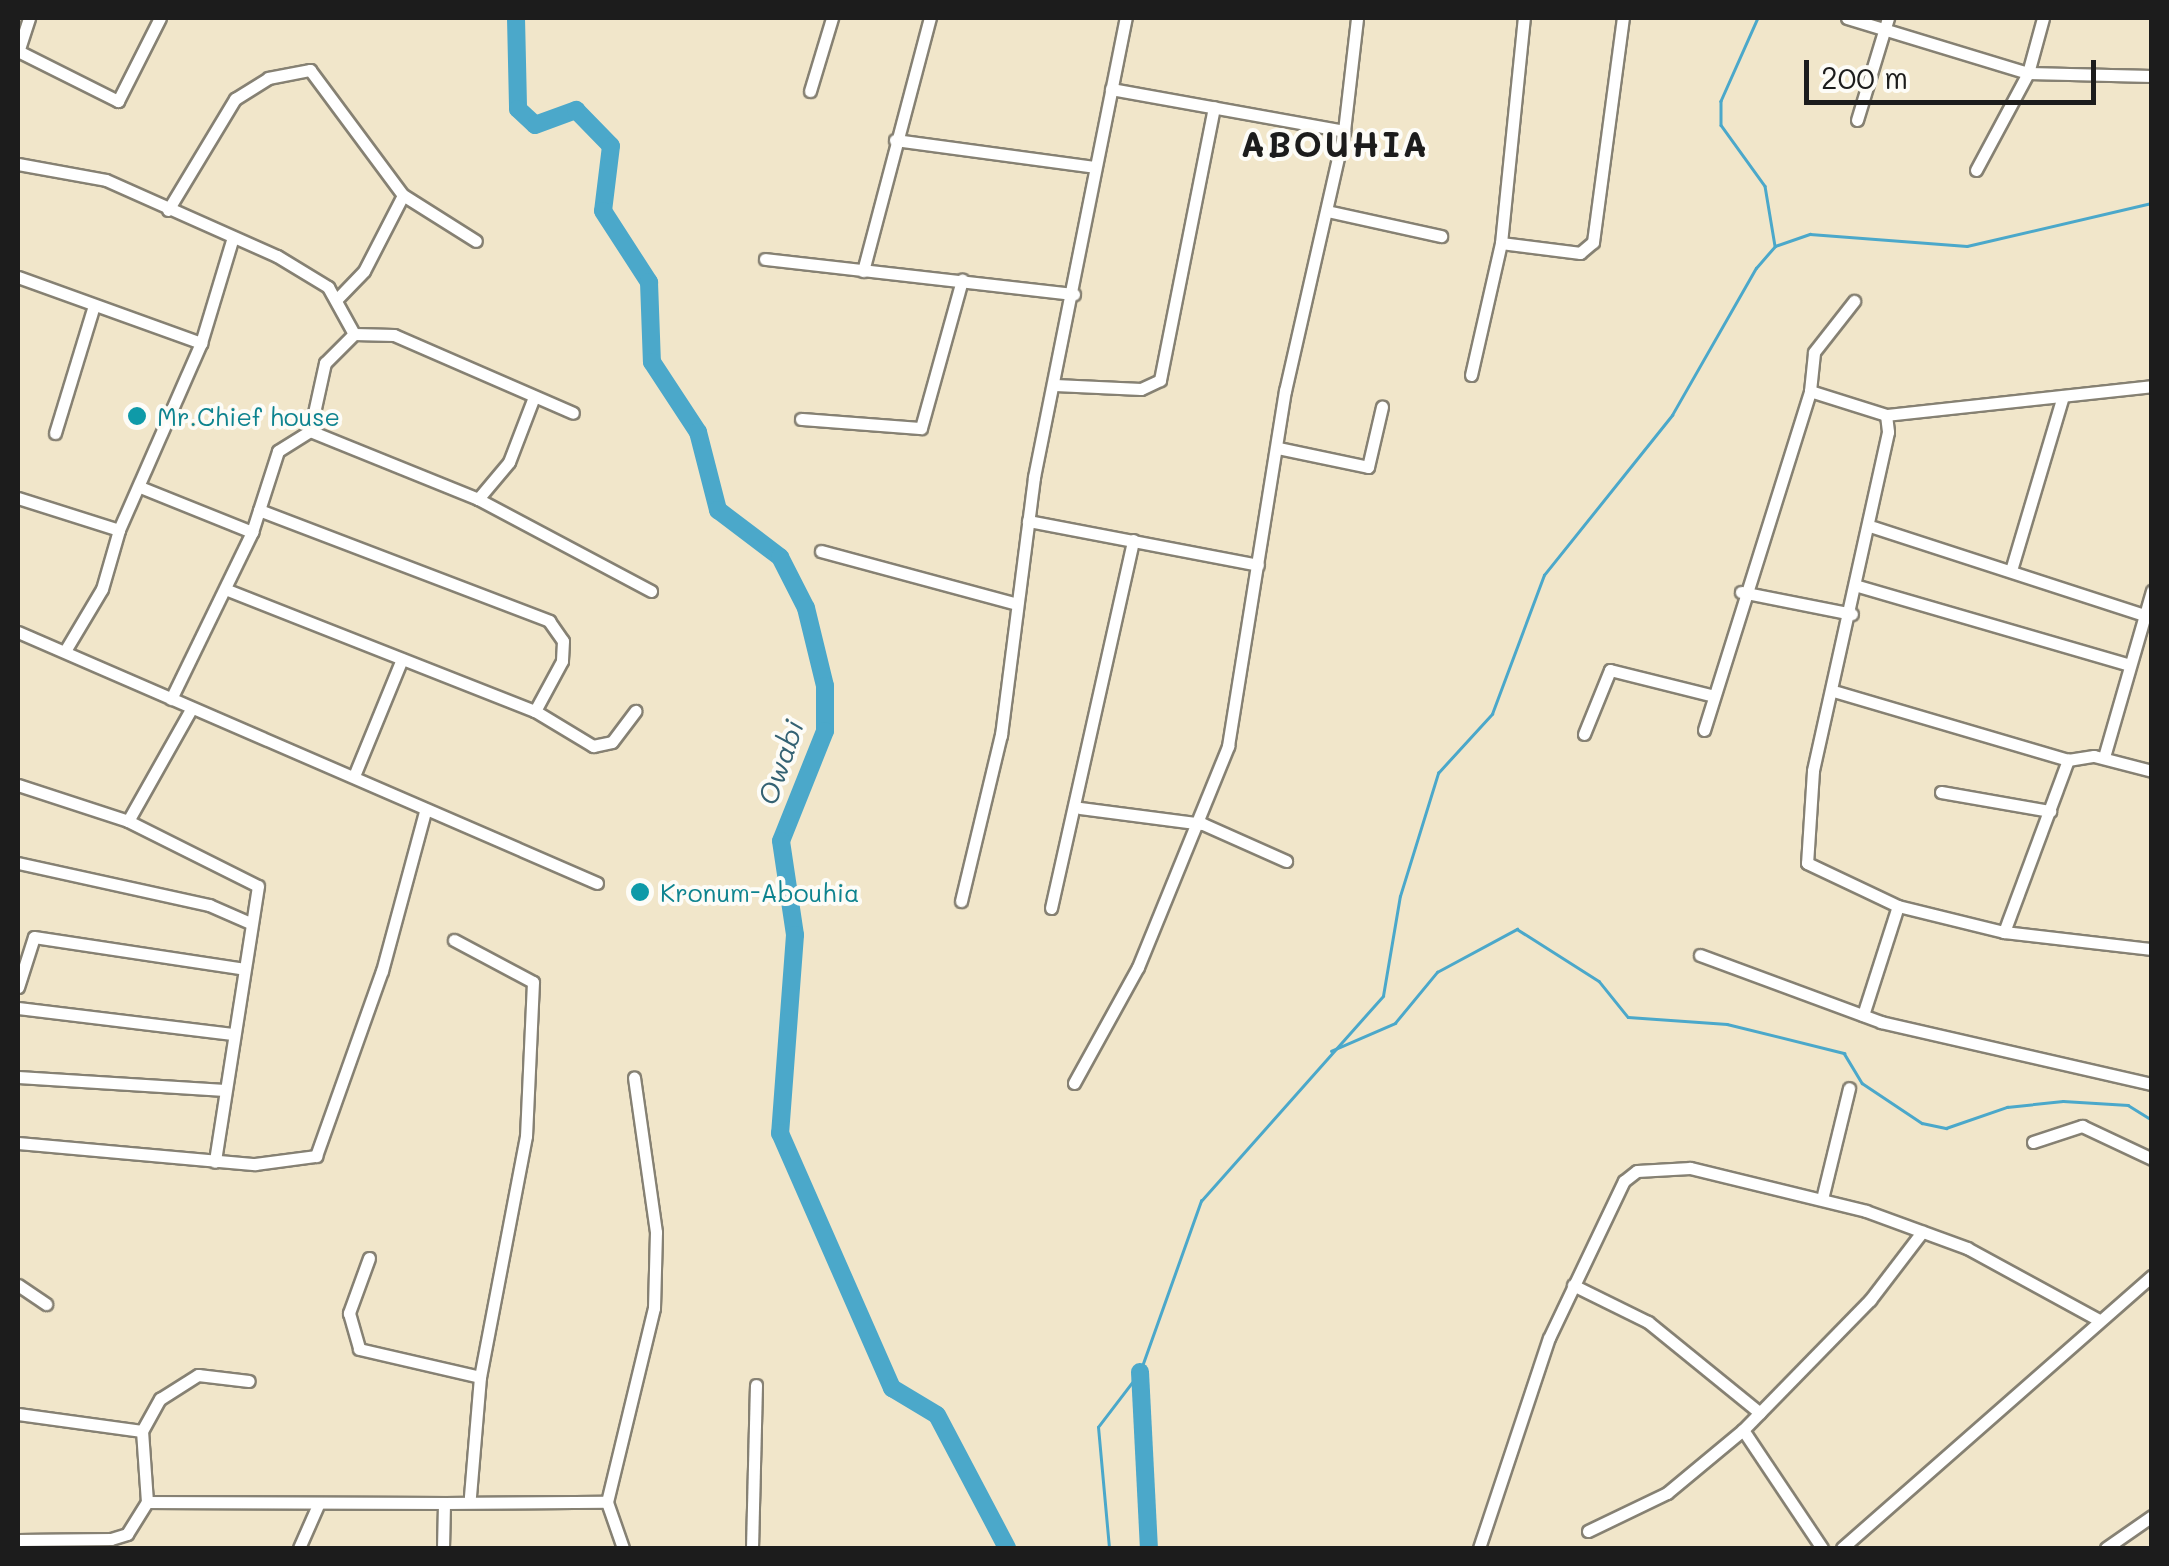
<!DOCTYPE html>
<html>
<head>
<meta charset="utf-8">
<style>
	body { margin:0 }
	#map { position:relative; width:2169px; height:1566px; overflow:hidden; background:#f1e6ca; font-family:Mali,sans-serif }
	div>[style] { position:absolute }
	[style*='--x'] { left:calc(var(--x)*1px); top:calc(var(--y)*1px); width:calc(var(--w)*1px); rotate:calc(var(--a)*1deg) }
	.stream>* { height:2.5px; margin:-1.25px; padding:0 1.25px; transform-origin:1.25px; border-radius:1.25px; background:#4ba8ca }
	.river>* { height:18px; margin:-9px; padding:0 9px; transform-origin:9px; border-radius:9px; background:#4ba8ca }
	.roads { filter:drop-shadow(2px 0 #868173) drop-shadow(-2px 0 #868173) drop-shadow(0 2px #868173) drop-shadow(0 -2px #868173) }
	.minor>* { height:11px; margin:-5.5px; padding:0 5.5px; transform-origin:5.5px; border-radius:5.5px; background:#fff }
	.dots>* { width:28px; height:28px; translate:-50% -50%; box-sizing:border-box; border:5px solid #fdfcf7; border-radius:50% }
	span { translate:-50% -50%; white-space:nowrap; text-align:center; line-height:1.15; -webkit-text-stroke:8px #fdfcf7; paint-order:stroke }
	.culture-label { font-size:25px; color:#0d838f }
	.left { translate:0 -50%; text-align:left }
	.water-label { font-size:28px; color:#346273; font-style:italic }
	.district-label { font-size:35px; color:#1c1c1c; font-weight:700; letter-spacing:2.5px }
	.frame { position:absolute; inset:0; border:20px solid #1c1c1c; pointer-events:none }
	.scale { position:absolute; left:1804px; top:60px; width:292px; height:45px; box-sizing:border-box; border:5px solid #1c1c1c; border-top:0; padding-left:12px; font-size:30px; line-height:35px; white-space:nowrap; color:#1c1c1c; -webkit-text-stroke:8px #fdfcf7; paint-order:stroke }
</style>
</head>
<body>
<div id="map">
	<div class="stream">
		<i style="--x:1758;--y:18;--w:91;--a:114"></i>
		<i style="--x:1721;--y:101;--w:24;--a:90"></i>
		<i style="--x:1721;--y:125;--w:75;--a:54.2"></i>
		<i style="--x:1765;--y:186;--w:61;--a:80.5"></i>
		<i style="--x:1331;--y:1051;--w:70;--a:-23.6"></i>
		<i style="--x:1395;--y:1023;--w:66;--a:-50.5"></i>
		<i style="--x:1437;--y:972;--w:91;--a:-28.3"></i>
		<i style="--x:1517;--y:929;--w:97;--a:32.4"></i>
		<i style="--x:1599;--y:981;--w:46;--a:51.1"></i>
		<i style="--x:1628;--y:1017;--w:99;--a:4"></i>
		<i style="--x:1727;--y:1024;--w:121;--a:13.9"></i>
		<i style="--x:1844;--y:1053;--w:35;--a:59"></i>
		<i style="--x:1862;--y:1083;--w:72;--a:33.7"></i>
		<i style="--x:1922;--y:1123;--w:25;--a:12"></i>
		<i style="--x:1946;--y:1128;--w:65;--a:-19"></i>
		<i style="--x:2007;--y:1107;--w:56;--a:-6.1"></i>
		<i style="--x:2063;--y:1101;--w:65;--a:3.5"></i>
		<i style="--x:2128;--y:1105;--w:28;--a:32"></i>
		<i style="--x:1109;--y:1548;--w:121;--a:-95.2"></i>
		<i style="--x:1098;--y:1427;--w:69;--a:-52.6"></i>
		<i style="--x:1140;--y:1372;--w:182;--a:-70.4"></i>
		<i style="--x:1201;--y:1201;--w:274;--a:-48.4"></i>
		<i style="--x:1383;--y:996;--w:101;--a:-80.4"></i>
		<i style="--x:1400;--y:896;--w:129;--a:-72.8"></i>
		<i style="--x:1438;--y:773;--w:80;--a:-47.5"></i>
		<i style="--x:1492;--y:714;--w:148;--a:-69.5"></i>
		<i style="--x:1544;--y:575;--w:205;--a:-51.3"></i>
		<i style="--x:1672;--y:415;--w:169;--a:-60.3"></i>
		<i style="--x:1756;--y:268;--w:29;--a:-49"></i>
		<i style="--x:1775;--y:246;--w:37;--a:-19"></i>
		<i style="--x:1810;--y:234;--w:157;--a:4.4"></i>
		<i style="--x:1967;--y:246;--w:190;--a:-13.1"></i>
	</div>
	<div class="river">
		<i style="--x:516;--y:18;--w:91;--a:88.7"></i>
		<i style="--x:518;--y:109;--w:23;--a:43"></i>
		<i style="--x:535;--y:125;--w:44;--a:-20.1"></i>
		<i style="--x:576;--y:110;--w:50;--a:45.8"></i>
		<i style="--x:611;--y:146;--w:65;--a:97"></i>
		<i style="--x:603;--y:211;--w:85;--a:57.1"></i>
		<i style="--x:649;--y:282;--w:80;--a:87.9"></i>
		<i style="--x:652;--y:362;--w:84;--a:56.7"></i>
		<i style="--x:698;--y:432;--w:81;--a:75.6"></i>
		<i style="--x:718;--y:510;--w:78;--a:37.2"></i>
		<i style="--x:780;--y:557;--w:57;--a:63"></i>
		<i style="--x:806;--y:608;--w:80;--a:76.3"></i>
		<i style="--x:825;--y:686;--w:45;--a:90"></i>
		<i style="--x:825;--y:731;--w:118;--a:111.8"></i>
		<i style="--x:781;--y:841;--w:95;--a:81.5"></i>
		<i style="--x:795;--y:935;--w:199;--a:94.3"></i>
		<i style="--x:780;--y:1133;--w:279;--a:66.3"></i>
		<i style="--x:892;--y:1388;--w:52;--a:31"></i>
		<i style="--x:937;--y:1415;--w:150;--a:62.2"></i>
		<i style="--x:1140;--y:1372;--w:176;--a:87.1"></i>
	</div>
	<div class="roads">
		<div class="minor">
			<i style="--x:1847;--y:18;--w:189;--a:16.9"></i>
			<i style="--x:2028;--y:73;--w:124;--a:1.4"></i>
			<i style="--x:18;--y:51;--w:112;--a:26.6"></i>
			<i style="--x:118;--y:101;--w:93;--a:-63.2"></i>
			<i style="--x:18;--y:52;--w:36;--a:-72"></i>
			<i style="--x:1111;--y:89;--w:237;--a:10.2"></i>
			<i style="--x:810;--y:91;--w:76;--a:-73.2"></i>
			<i style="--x:1857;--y:120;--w:107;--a:-73.1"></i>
			<i style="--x:895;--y:140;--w:201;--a:7.7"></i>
			<i style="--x:18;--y:164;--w:89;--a:10.3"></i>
			<i style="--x:106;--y:180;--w:187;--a:24"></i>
			<i style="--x:277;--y:256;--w:60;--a:31.3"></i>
			<i style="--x:328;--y:287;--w:54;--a:61"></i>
			<i style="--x:1976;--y:170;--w:110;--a:-61.8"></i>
			<i style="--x:2028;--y:73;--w:57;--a:-74.7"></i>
			<i style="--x:168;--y:210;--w:130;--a:-58.9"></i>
			<i style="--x:235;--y:99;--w:39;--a:-32"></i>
			<i style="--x:268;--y:78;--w:43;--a:-10.8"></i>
			<i style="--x:310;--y:70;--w:156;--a:53.4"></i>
			<i style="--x:403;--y:195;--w:86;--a:32.2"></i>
			<i style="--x:1327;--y:211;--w:117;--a:12.4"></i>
			<i style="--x:1501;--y:243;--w:80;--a:7.2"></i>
			<i style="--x:1580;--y:253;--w:17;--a:-40"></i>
			<i style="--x:1593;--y:242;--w:226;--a:-82.4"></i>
			<i style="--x:765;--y:259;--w:311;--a:6.5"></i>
			<i style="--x:863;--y:271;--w:262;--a:-75.2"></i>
			<i style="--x:18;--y:277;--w:195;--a:19.8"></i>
			<i style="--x:201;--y:343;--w:204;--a:113.7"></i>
			<i style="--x:119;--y:530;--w:106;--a:-162.4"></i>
			<i style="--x:338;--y:298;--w:37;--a:-46"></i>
			<i style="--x:364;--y:271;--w:85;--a:-62.8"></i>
			<i style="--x:201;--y:343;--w:108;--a:-73.2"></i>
			<i style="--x:1471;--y:375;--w:135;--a:-77.2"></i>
			<i style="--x:1501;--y:243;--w:226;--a:-84.2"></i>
			<i style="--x:1055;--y:385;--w:86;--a:2.7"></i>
			<i style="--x:1141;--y:389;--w:21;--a:-25"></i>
			<i style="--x:1160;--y:380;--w:278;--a:-78.8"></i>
			<i style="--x:1810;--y:391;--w:80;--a:17.5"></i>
			<i style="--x:1886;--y:415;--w:17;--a:83"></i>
			<i style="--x:1888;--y:432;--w:347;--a:102.5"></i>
			<i style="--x:1813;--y:771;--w:92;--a:93.7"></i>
			<i style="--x:1807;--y:863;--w:101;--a:25.3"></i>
			<i style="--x:1898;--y:906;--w:109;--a:13.8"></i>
			<i style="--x:2004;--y:932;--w:149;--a:6.6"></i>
			<i style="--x:1886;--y:415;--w:268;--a:-6.2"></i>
			<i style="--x:801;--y:419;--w:120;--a:4.3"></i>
			<i style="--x:921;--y:428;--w:154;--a:-74.5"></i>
			<i style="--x:310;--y:431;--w:181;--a:22"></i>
			<i style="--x:478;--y:499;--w:196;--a:28"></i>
			<i style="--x:310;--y:431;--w:70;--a:-77.6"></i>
			<i style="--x:325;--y:363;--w:41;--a:-45"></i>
			<i style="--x:354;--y:334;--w:40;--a:1.4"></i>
			<i style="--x:394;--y:335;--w:195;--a:23.5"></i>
			<i style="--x:55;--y:433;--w:130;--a:-73"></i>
			<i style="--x:1278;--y:448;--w:92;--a:11.9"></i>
			<i style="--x:1368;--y:467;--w:62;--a:-76.9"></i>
			<i style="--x:140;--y:487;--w:121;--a:21.9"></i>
			<i style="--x:478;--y:499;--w:48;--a:-50"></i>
			<i style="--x:509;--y:462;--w:70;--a:-69"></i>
			<i style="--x:259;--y:510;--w:311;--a:20.9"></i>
			<i style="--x:549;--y:621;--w:24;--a:55"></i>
			<i style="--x:563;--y:641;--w:20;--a:93"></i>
			<i style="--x:562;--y:661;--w:57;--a:118.4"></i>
			<i style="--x:1028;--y:521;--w:234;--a:10.8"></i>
			<i style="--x:1873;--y:527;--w:281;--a:18"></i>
			<i style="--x:821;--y:551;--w:203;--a:15.1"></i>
			<i style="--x:2012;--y:567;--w:178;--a:-73.4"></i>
			<i style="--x:1858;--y:586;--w:280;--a:16.2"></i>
			<i style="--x:225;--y:589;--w:333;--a:21.5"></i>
			<i style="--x:535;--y:711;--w:68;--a:31.1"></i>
			<i style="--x:593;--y:746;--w:19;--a:-12"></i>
			<i style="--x:612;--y:742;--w:39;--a:-53"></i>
			<i style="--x:1741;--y:592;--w:113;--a:11.2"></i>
			<i style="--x:18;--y:632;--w:631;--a:23.44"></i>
			<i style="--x:65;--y:651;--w:72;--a:-59.2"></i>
			<i style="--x:102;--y:589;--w:61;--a:-73.9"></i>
			<i style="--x:1837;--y:692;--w:241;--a:16.4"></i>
			<i style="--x:2068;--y:760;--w:26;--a:-9"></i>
			<i style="--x:2094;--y:756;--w:60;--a:14.5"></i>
			<i style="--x:171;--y:699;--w:186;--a:-64.1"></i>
			<i style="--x:252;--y:532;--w:85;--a:-72.2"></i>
			<i style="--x:278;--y:451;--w:38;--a:-32"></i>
			<i style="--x:1704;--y:730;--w:355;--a:-72.6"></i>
			<i style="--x:1810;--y:391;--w:39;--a:-84"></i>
			<i style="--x:1814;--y:352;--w:65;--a:-51.9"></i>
			<i style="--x:1584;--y:734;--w:69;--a:-67.9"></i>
			<i style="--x:1610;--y:670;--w:107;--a:14"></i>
			<i style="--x:2104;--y:757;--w:173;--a:-73.9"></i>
			<i style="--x:354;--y:776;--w:126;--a:-67.7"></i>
			<i style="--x:18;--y:785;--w:116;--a:18.1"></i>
			<i style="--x:128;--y:821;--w:129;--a:-60.6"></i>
			<i style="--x:1941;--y:792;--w:111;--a:9.9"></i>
			<i style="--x:1080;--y:808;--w:124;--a:7.4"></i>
			<i style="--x:1203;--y:824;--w:91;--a:24"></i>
			<i style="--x:128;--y:821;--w:145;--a:26.6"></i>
			<i style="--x:258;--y:886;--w:279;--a:98.9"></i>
			<i style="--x:18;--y:863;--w:196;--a:12.4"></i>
			<i style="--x:209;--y:905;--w:45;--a:23.7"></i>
			<i style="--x:961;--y:901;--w:171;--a:-76.5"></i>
			<i style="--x:1001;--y:735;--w:260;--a:-82.7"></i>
			<i style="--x:1034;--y:477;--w:468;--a:-78.7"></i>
			<i style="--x:1051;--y:908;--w:377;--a:-77.4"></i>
			<i style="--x:2004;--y:932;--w:184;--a:-69.6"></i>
			<i style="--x:454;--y:940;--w:89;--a:28"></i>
			<i style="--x:533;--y:982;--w:154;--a:92.6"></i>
			<i style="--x:526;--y:1136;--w:245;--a:100.8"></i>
			<i style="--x:480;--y:1377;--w:120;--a:94.8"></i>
			<i style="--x:1700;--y:955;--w:193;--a:20.3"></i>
			<i style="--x:1881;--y:1022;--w:278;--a:12.9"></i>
			<i style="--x:18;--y:987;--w:52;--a:-72.3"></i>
			<i style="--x:34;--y:937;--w:208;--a:8.6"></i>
			<i style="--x:18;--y:1008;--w:216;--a:6.9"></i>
			<i style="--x:1863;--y:1015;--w:114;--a:-72.2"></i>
			<i style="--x:18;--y:1077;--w:207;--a:3.6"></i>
			<i style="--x:1074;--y:1083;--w:132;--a:-61.1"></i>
			<i style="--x:1138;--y:967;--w:239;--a:-67.8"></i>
			<i style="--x:1228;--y:746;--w:360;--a:-80.9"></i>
			<i style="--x:1285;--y:391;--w:267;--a:-77.2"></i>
			<i style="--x:1344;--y:131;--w:114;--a:-83.4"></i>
			<i style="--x:2033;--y:1142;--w:52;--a:-18.1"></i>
			<i style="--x:2082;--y:1126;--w:77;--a:25.2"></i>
			<i style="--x:18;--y:1143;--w:238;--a:5.1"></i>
			<i style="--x:255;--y:1164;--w:62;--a:-7.5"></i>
			<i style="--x:316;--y:1156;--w:196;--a:-70.4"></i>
			<i style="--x:382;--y:971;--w:165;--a:-74.9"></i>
			<i style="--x:1822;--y:1199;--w:114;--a:-76.3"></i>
			<i style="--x:369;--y:1258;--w:59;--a:110"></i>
			<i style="--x:349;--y:1313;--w:37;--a:74"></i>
			<i style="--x:359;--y:1349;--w:124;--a:13"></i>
			<i style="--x:18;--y:1285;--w:34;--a:34"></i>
			<i style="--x:1573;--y:1285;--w:84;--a:26.3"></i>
			<i style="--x:1648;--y:1322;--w:144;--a:39.1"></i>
			<i style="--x:18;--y:1414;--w:125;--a:7.8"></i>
			<i style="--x:1743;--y:1430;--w:142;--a:56.2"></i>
			<i style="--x:147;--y:1502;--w:71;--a:-94"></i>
			<i style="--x:142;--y:1431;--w:37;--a:-61"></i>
			<i style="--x:160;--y:1399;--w:45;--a:-32.3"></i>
			<i style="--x:198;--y:1375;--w:51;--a:6.7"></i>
			<i style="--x:1588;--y:1531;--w:88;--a:-25.7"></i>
			<i style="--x:1667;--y:1493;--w:99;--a:-39.7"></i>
			<i style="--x:1743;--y:1430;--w:182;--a:-45.7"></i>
			<i style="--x:1870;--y:1300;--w:86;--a:-52.6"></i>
			<i style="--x:18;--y:1540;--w:93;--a:-0.6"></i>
			<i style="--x:111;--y:1539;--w:17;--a:-17"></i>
			<i style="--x:127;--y:1534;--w:38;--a:-58"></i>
			<i style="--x:147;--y:1502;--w:297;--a:0.2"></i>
			<i style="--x:299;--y:1548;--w:47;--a:-66.2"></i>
			<i style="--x:443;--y:1548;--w:45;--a:-88.7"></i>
			<i style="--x:444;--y:1503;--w:163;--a:-0.4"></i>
			<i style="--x:623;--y:1548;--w:49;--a:-109.2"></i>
			<i style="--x:607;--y:1502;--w:200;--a:-76.4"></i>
			<i style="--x:654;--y:1308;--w:76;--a:-88.5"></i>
			<i style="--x:656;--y:1232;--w:156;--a:-98.1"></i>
			<i style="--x:752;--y:1548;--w:163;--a:-88.6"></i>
			<i style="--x:1479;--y:1548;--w:221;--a:-71.6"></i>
			<i style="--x:1549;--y:1338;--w:174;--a:-64.5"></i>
			<i style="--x:1624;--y:1181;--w:16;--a:-38"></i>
			<i style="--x:1637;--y:1171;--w:53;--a:-3.2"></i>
			<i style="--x:1690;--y:1168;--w:181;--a:13.7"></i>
			<i style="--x:1866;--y:1211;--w:108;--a:20.1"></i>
			<i style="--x:1967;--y:1248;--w:150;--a:28.6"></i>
			<i style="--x:1842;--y:1548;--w:412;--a:-41.3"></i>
			<i style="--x:2106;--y:1548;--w:56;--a:-34.8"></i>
		</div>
	</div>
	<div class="dots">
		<i style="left:137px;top:416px;background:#0f9aa8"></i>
		<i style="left:640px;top:892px;background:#0f9aa8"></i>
	</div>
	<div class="culture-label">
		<span class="left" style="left:157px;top:416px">Mr.Chief house</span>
		<span class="left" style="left:660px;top:892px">Kronum-Abouhia</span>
	</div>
	<div class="water-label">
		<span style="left:780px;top:762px;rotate:-71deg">Owabi</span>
	</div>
	<div class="district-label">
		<span style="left:1335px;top:143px">ABOUHIA</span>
	</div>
	<div class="frame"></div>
	<div class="scale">200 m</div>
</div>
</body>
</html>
